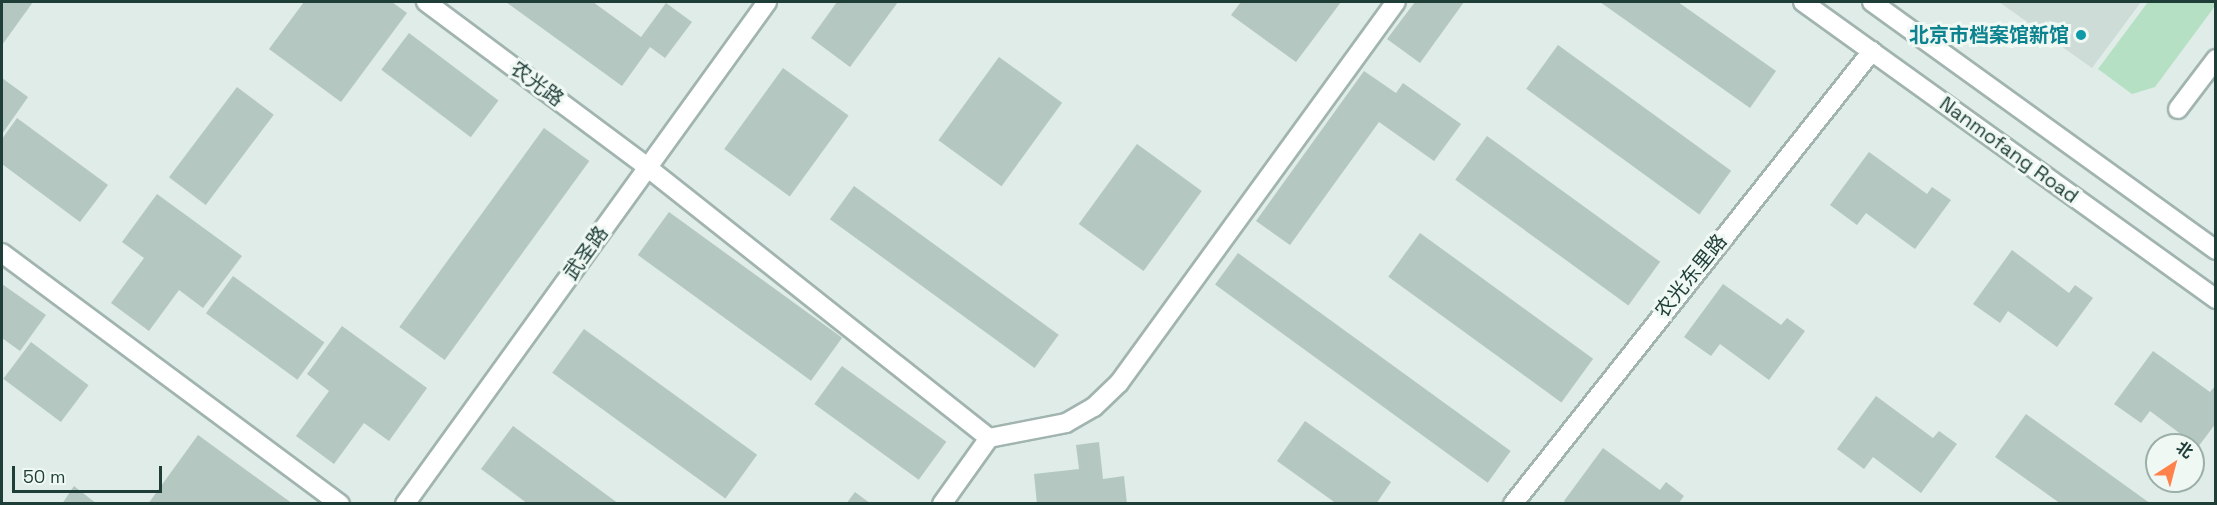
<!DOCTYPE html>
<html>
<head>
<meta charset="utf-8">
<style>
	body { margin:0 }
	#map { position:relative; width:2217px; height:505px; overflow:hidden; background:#dfece7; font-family:"Space Grotesk","Noto Sans SC",sans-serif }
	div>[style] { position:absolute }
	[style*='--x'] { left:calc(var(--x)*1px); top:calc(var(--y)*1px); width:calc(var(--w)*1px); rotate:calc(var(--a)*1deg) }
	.built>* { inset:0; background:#cddcd6 }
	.green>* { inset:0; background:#b5e0c3 }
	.building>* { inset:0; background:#b4c7c0; transform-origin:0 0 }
	.roads { filter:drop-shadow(2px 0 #a1b4af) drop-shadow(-2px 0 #a1b4af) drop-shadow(0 2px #a1b4af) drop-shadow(0 -2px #a1b4af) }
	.minor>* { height:18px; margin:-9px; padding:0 9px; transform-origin:9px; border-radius:9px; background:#fff }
	.tertiary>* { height:18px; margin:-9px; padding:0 9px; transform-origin:9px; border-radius:9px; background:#fff }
	.secondary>* { height:18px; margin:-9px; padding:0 9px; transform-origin:9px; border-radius:9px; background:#fff }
	.dots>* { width:16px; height:16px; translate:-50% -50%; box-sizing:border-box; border:3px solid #f0f8f4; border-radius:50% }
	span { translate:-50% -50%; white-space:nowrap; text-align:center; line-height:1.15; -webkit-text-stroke:6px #f0f8f4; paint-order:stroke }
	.culture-label { font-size:20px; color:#0d838f; font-weight:700 }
	.right { translate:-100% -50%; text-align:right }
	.street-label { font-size:20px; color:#1e3e37 }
	.frame { position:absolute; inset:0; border:3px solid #1e3e37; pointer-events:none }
	.north { position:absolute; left:2145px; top:433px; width:60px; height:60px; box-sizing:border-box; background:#f0f8f4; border:2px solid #9caea8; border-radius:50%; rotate:36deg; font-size:16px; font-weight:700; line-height:24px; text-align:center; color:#1e3e37 }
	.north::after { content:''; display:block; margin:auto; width:21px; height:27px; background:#ff824a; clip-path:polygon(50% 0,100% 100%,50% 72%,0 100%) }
	.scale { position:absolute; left:12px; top:466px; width:150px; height:27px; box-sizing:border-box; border:3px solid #1e3e37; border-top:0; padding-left:8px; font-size:18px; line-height:21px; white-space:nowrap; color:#1e3e37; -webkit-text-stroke:4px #f0f8f4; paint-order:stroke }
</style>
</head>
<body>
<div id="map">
	<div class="built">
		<i style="clip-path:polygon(1999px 2px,2141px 2px,2092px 68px)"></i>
	</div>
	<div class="green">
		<i style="clip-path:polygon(2148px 2px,2215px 2px,2215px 6px,2155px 87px,2132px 94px,2098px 69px)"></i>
	</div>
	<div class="building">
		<i style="clip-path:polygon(2px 2px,33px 2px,2px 45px)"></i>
		<i style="clip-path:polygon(304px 2px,392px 2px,407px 13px,341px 102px,269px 49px)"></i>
		<i style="clip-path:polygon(506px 2px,593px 2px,641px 37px,666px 3px,692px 22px,665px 58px,650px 47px,622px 86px)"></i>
		<i style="clip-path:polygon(837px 2px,898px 2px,850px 67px,811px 38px)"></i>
		<i style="clip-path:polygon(1241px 2px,1341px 2px,1296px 62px,1231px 15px)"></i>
		<i style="clip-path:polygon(1415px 2px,1464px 2px,1420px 63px,1387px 39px)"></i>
		<i style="clip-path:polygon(1600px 2px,1678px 2px,1776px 71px,1750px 108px)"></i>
		<i style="left:409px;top:33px;width:112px;height:46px;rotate:37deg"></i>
		<i style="left:1558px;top:45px;width:214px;height:54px;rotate:36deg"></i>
		<i style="left:999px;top:57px;width:78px;height:103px;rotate:36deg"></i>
		<i style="left:783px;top:68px;width:81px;height:100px;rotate:36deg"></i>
		<i style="clip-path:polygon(1364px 71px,1396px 93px,1403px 83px,1461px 124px,1434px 161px,1379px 122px,1290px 245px,1256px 221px)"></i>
		<i style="clip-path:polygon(2px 78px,28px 97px,2px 134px)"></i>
		<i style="left:237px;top:87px;width:46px;height:113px;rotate:37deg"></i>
		<i style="clip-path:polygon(17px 118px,108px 185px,80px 222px,2px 164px,2px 139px)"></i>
		<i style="left:544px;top:128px;width:56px;height:246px;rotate:36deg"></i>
		<i style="left:1487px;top:136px;width:214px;height:54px;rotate:36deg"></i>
		<i style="left:1137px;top:144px;width:80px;height:99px;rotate:36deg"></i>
		<i style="clip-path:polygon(1869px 152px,1927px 194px,1932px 187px,1951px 200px,1915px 249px,1866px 213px,1857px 225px,1830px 205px)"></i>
		<i style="left:854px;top:186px;width:253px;height:41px;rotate:36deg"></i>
		<i style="clip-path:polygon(157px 194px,242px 256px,203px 308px,179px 290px,149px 331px,111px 303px,144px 258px,122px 242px)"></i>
		<i style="left:669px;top:212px;width:214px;height:53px;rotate:36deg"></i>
		<i style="left:1420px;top:233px;width:214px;height:54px;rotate:36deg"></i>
		<i style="clip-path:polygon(2012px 250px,2069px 293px,2075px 285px,2093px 298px,2057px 347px,2008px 311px,2000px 323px,1973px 304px)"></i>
		<i style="left:1238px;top:253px;width:337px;height:39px;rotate:36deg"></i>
		<i style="left:233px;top:276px;width:113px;height:46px;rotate:36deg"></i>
		<i style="clip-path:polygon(2px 284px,46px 315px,20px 351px,2px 338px)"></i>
		<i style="clip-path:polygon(1723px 284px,1781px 325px,1787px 318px,1805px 331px,1769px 380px,1720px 344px,1711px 356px,1684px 337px)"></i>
		<i style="clip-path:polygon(342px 326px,427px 388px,389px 441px,364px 423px,334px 464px,296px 436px,329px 391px,307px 374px)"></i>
		<i style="left:584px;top:329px;width:214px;height:54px;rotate:36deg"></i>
		<i style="left:31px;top:342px;width:72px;height:46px;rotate:37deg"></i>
		<i style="clip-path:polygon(2153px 351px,2210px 392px,2216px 385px,2216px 423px,2198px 447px,2150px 411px,2141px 423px,2114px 404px)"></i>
		<i style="left:842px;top:366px;width:129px;height:47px;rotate:36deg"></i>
		<i style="clip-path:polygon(1876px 396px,1933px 438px,1939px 431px,1957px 444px,1921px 493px,1873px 457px,1864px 469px,1837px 449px)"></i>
		<i style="clip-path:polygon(2026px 414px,2151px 504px,2061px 504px,1995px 457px)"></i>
		<i style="clip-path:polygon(1305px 421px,1391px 482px,1376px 504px,1337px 504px,1277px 461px)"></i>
		<i style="clip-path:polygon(513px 426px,619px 504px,528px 504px,481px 469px)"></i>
		<i style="clip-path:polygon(198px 435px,293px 504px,148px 504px)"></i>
		<i style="clip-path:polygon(1099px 442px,1103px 479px,1124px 476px,1127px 504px,1037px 504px,1034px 474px,1079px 469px,1076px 445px)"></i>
		<i style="clip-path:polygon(1603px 448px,1660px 490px,1666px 482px,1684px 496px,1678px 504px,1567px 504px,1564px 501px)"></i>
		<i style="clip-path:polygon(74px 486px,97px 504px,62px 504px)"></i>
		<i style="clip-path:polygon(855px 492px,871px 504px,846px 504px)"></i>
	</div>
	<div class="roads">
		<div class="minor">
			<i style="--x:426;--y:2;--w:276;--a:36.7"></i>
			<i style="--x:647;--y:167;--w:436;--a:38.4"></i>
			<i style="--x:2178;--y:109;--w:63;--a:-52.8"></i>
			<i style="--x:2;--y:253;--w:421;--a:36.6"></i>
			<i style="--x:942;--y:504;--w:81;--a:-54.5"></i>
			<i style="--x:989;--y:438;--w:78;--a:-11"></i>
			<i style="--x:1066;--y:423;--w:32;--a:-30"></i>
			<i style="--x:1094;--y:407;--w:35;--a:-44"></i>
			<i style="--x:1119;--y:383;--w:471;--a:-54"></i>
			<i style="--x:1513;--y:504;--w:578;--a:-51.6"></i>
		</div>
		<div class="tertiary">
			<i style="--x:405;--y:504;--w:619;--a:-54.2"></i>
		</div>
		<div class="secondary">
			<i style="--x:1803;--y:2;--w:509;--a:35.72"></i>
			<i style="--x:1872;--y:2;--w:424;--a:35.8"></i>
		</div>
	</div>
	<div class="dots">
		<i style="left:2081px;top:35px;background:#0f9aa8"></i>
	</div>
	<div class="culture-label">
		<span class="right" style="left:2069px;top:35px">北京市档案馆新馆</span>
	</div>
	<div class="street-label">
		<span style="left:537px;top:84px;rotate:37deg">农光路</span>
		<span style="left:2009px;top:150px;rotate:36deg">Nanmofang Road</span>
		<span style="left:586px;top:253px;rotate:-54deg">武圣路</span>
		<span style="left:1691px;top:276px;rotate:-51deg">农光东里路</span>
	</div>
	<div class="frame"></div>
	<div class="north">北</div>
	<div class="scale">50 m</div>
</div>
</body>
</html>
